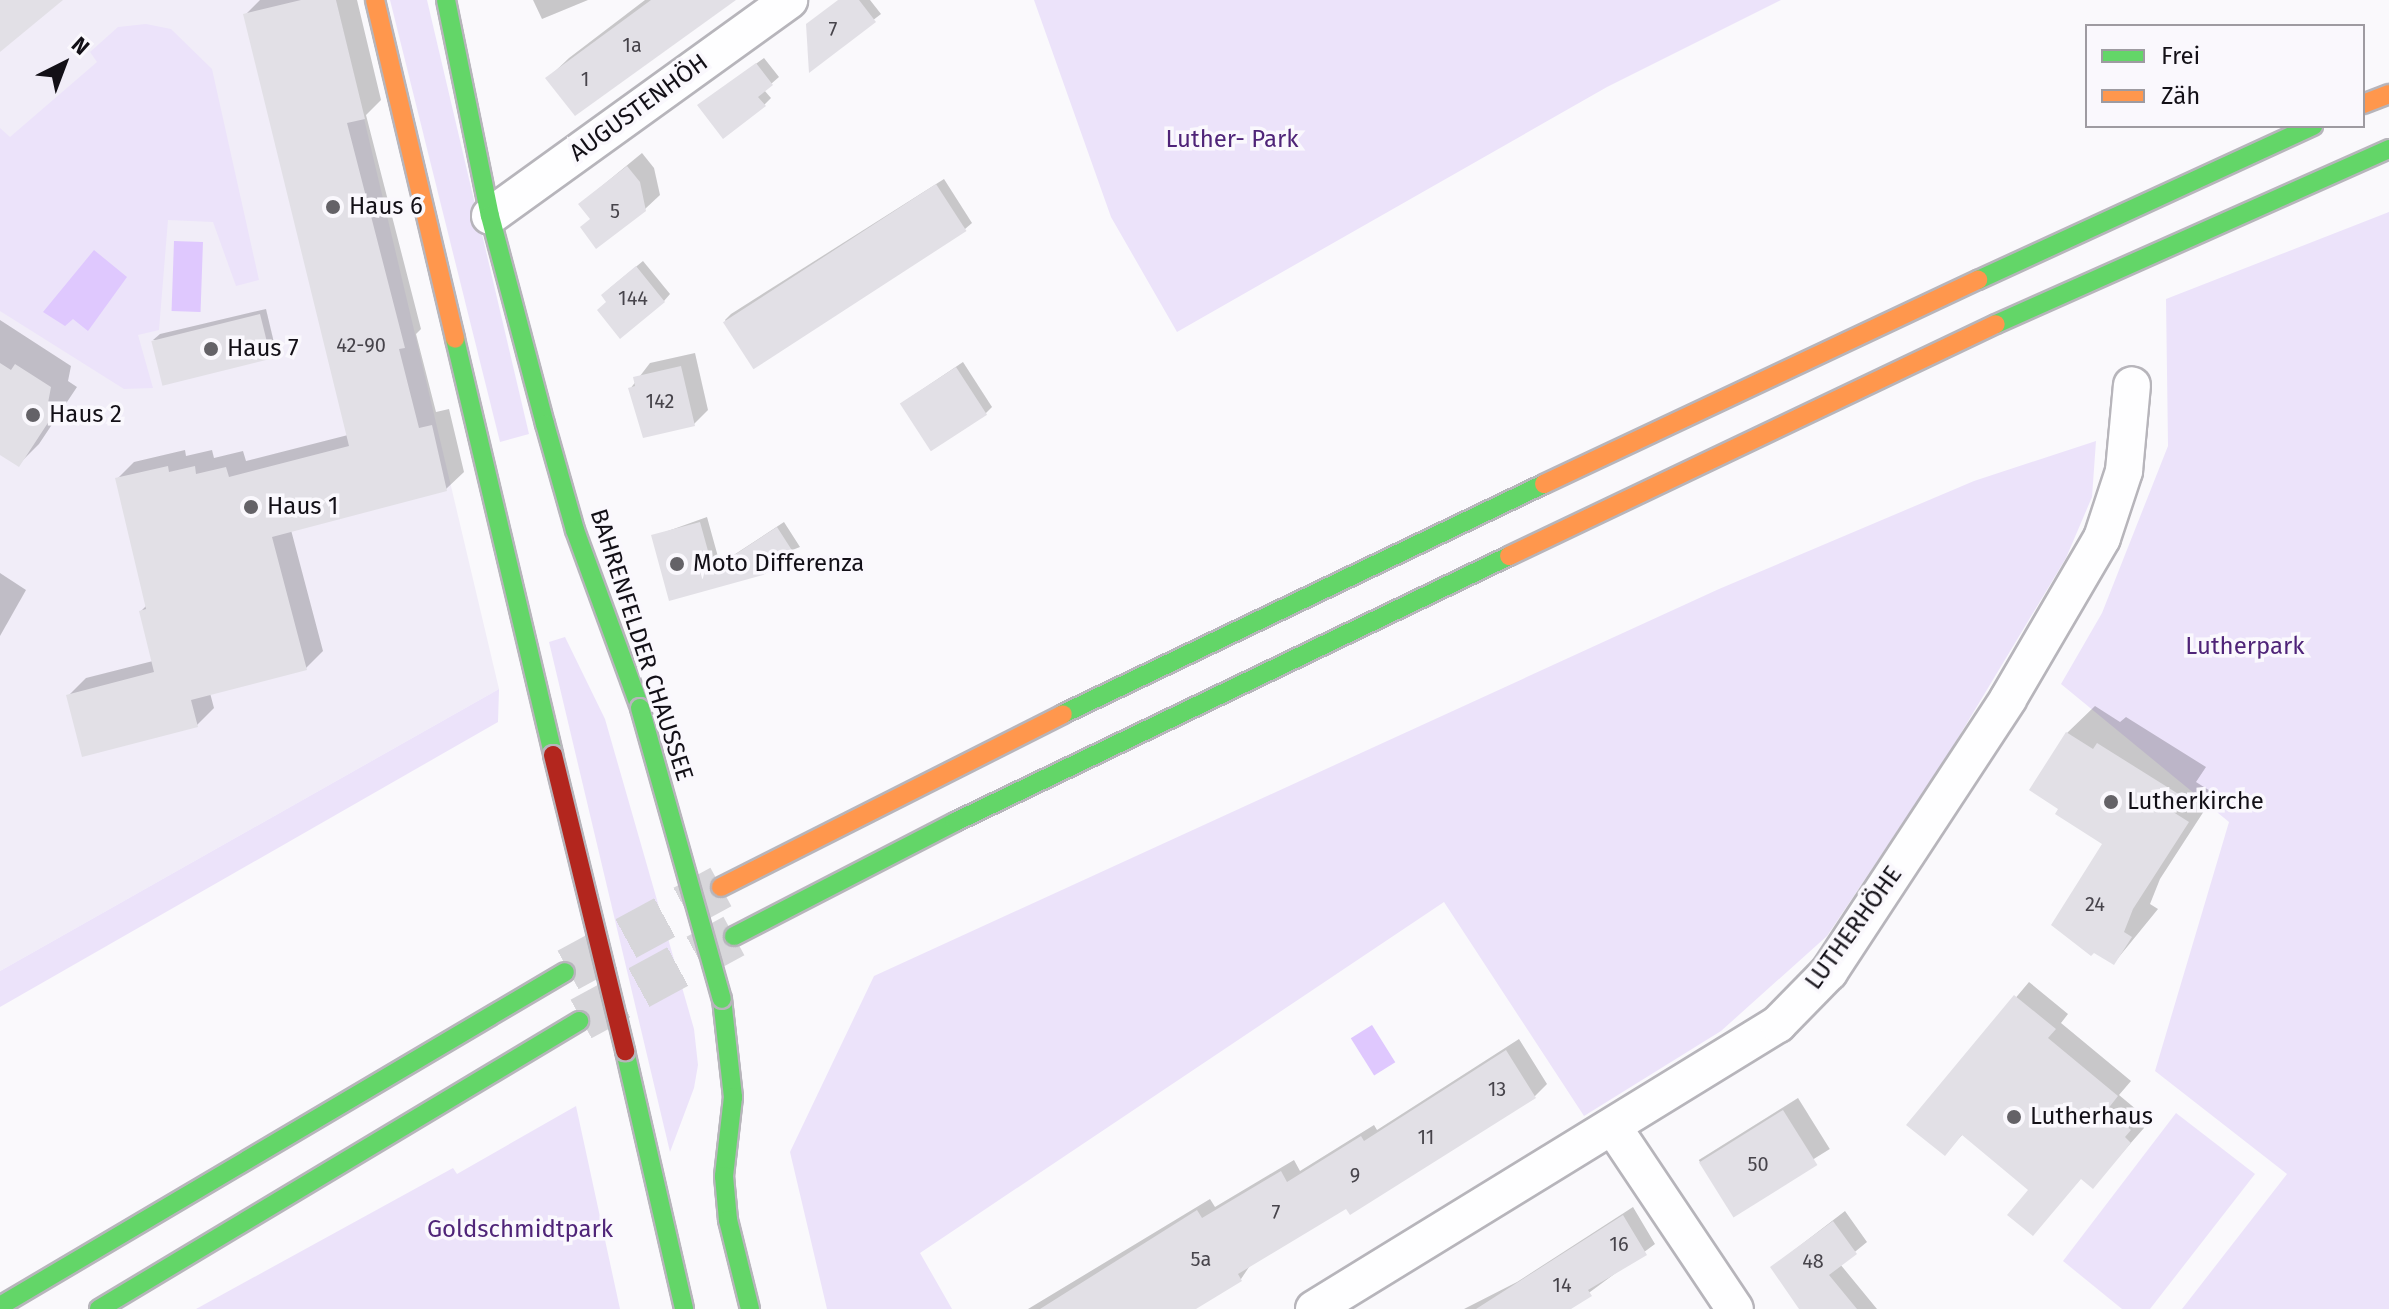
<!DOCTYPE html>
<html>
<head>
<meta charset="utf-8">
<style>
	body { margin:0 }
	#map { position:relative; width:2389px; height:1309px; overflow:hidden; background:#faf9fc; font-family:"Fira Sans",sans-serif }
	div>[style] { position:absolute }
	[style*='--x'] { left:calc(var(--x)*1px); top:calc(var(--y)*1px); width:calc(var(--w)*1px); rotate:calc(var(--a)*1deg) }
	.built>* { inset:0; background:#f1edf8 }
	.green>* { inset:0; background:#ece3fa }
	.water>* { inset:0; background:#dfc8fe; transform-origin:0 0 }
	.shadow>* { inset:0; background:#0003; transform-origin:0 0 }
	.building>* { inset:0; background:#e2e0e6; transform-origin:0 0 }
	.highway-tunnel>* { height:44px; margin-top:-22px; transform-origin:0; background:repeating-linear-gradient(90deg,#d7d6da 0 44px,transparent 0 66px) }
	.roads { filter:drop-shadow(2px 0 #b7b5bb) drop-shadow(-2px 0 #b7b5bb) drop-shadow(0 2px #b7b5bb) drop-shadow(0 -2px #b7b5bb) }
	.street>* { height:36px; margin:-18px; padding:0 18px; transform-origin:18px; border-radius:18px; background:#fefeff }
	.fast>* { height:18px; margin:-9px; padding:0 9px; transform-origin:9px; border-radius:9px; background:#63d668 }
	.slow>* { height:18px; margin:-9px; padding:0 9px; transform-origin:9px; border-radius:9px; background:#ff974d }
	.bridges { filter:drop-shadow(2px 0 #b7b5bb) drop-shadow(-2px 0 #b7b5bb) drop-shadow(0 2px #b7b5bb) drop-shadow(0 -2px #b7b5bb) }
	.fast-bridge>* { height:18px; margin:-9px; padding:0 9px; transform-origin:9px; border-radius:9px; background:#63d668 }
	.jam-bridge>* { height:18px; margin:-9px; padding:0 9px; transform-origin:9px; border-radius:9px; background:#b3261e }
	.dots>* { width:22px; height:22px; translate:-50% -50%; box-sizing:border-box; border:4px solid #faf8fd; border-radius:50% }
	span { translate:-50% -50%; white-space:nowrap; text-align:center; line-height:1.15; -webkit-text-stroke:7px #faf8fd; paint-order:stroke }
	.number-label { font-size:20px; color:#47444b }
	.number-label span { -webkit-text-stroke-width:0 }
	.street-label { font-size:24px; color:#131017 }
	.park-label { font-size:24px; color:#4f2478 }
	.poi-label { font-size:24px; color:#131017 }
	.left { translate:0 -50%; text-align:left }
	.legend { position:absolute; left:2085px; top:24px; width:280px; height:104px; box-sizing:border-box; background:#faf8fd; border:2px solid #9e9ba1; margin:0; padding:10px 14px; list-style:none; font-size:24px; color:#131017 }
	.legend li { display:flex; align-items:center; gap:16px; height:40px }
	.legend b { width:40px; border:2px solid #9e9ba1 }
	.north { position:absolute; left:24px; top:24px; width:80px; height:80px; -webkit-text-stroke:6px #faf8fd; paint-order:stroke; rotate:42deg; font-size:22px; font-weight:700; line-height:32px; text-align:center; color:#131017 }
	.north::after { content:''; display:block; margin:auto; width:28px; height:36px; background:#131017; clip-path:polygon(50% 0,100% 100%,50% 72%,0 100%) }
</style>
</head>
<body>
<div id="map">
	<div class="built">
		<i style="clip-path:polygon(0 0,336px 0,499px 689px,0 971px)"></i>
	</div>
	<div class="green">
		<i style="clip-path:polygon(390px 0,427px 0,529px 434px,500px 442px)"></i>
		<i style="clip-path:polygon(1034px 0,1781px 0,1607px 87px,1177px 332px,1111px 217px)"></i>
		<i style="clip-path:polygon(146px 24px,171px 29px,212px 69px,259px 280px,236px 286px,213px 222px,168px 220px,159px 330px,138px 335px,153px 388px,124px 389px,0 311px,0 128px,10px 137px,97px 62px,90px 52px,118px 27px)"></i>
		<i style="clip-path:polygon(2389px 212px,2389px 1309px,2182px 1309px,2287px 1174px,2155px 1071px,2229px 822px,2061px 684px,2102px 613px,2168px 446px,2166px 299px)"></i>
		<i style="clip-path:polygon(2096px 441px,2092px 497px,2066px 558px,1946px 758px,1827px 936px,1721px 1031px,1584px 1116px,1444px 902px,920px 1253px,952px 1309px,827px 1309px,790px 1152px,874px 976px,1719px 589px,1974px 481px)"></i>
		<i style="clip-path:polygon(565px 637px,605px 719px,694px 1029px,698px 1065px,694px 1088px,670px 1152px,549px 642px)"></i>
		<i style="clip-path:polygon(499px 689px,498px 722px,0 1007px,0 971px)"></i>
		<i style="clip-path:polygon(576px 1106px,620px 1309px,196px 1309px,453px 1168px,457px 1174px)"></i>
		<i style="clip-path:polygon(2176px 1113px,2255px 1174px,2150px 1309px,2122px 1309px,2063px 1261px)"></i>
	</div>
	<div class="water">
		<i style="left:174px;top:241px;width:29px;height:70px;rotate:2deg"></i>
		<i style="clip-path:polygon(94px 250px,127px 277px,88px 331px,73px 319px,65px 326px,43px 312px)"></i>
		<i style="left:1372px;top:1025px;width:44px;height:25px;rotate:58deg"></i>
	</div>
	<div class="shadow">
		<i style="clip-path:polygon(260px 0,357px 0,381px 100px,366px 115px,421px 329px,416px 334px,436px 412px,449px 409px,464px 472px,446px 489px,291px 530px,323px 651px,306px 668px,210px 693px,214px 708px,197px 725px,69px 695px,86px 678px,153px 661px,141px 611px,147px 605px,117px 479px,134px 462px,185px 450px,186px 456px,212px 450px,214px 458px,243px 451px,246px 461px,348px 435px,245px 15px)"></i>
		<i style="clip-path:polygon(533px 0,588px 0,542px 19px)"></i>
		<i style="clip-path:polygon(645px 0,731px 0,548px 78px,569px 58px)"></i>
		<i style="clip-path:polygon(840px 0,870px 0,881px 14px,810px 69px)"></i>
		<i style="clip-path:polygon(764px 58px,779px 77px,764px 90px,771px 98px,764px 105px,699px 105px)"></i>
		<i style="clip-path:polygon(642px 153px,654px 168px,660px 195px,645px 209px,591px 218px,580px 204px)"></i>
		<i style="clip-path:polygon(944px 179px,972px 223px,965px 229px,752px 365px,725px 320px,731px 314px)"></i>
		<i style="clip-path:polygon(643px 261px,670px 294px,664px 301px,608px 302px,610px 288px)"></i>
		<i style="clip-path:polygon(266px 309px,276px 351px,270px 357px,153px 340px,160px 334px)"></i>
		<i style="clip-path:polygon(0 320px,71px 366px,68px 381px,77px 387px,39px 444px,18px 465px,0 453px)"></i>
		<i style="clip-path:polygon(695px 353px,708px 410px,694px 424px,630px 389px,650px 363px)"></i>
		<i style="clip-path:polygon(963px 362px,992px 407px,985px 414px,902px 403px)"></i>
		<i style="clip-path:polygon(707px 517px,720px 564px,784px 522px,800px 547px,671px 598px,654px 536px)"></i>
		<i style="clip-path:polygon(0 573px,26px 590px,0 636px)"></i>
		<i style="clip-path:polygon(2095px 706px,2120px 722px,2126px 717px,2206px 767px,2196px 782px,2215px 794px,2160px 879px,2150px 904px,2158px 909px,2114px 963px,2105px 843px,2067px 733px)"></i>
		<i style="clip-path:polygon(2029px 982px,2068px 1014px,2061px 1023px,2131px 1081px,2119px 1095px,2143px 1115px,2137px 1122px,2144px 1128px,2093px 1186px,2082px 1177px,2033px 1233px,2031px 1190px,1963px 1134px,1945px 1153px,1909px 1125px)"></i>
		<i style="clip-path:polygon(1519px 1039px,1547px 1084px,1535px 1096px,1350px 1212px,1347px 1206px,1251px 1264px,1241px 1279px,1191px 1309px,1028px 1309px,1210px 1199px,1215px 1207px,1294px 1160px,1300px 1171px,1374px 1125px,1377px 1130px)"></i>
		<i style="left:1798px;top:1098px;width:60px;height:117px;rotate:58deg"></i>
		<i style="clip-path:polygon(1633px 1207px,1655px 1244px,1567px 1309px,1464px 1309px,1517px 1282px)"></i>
		<i style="clip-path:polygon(1845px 1211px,1867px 1242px,1840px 1264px,1877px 1309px,1804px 1309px,1772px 1267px)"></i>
	</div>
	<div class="building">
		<i style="clip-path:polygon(0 0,63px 0,0 52px)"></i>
		<i style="clip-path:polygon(301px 0,336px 0,365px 119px,347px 123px,405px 348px,399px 349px,419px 428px,432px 425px,447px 491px,272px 537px,307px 670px,191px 700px,198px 727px,82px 757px,66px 695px,154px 672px,139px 611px,146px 609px,115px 478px,168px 466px,169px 472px,195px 466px,196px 474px,226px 467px,229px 477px,349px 446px,243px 14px)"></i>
		<i style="clip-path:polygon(651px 0,736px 0,575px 116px,545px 78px)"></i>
		<i style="clip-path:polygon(838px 0,859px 0,876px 22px,809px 73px,806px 24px)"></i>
		<i style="clip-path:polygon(756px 63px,773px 85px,758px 97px,766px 106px,723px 139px,697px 105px)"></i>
		<i style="clip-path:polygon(627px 166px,640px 182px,646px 211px,596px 249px,580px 227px,590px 219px,578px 204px)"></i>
		<i style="left:936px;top:184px;width:56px;height:254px;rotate:57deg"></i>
		<i style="clip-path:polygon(636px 266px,665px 302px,620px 339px,597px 310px,606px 302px,601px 295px)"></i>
		<i style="left:260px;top:314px;width:46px;height:112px;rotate:76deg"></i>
		<i style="clip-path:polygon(0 363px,11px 370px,15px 364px,51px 387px,48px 403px,57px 409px,19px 467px,0 455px)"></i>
		<i style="clip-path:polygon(681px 366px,695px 426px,643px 438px,628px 388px,635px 386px,633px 377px)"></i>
		<i style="left:956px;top:367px;width:57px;height:67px;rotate:57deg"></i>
		<i style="clip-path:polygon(700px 522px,713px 569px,777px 527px,795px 555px,763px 575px,669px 601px,651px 535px)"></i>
		<i style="clip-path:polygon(2066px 732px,2093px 749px,2097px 743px,2180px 795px,2170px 810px,2189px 822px,2133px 909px,2124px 932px,2132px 937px,2114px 965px,2094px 953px,2091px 956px,2051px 925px,2102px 844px,2055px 814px,2058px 809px,2029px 790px)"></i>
		<i style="clip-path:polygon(2014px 995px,2056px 1029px,2048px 1038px,2118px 1096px,2107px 1110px,2131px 1130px,2125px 1137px,2131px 1143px,2093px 1189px,2081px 1179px,2033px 1236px,2007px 1215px,2028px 1190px,1962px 1135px,1945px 1156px,1906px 1125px)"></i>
		<i style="clip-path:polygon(1506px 1050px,1536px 1098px,1350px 1215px,1346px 1209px,1238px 1274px,1242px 1281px,1196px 1309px,1040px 1309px,1197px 1210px,1202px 1218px,1281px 1171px,1287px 1182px,1361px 1136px,1364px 1141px)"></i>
		<i style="left:1783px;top:1110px;width:65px;height:99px;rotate:58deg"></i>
		<i style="clip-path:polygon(1623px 1215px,1647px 1255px,1588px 1290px,1592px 1296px,1571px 1309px,1476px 1309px)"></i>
		<i style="clip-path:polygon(1833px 1221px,1857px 1254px,1829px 1275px,1857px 1309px,1799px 1309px,1770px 1267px)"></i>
	</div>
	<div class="highway-tunnel">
		<i style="--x:568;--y:970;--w:174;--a:-28.5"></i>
		<i style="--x:581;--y:1019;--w:174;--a:-28.5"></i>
	</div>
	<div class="roads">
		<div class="street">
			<i style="--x:490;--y:216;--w:369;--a:-35.8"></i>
			<i style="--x:1613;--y:1127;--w:219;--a:56.2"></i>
			<i style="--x:1314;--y:1309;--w:545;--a:-31.56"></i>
			<i style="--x:1778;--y:1024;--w:73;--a:-45.6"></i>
			<i style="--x:1829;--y:972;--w:326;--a:-56.7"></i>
			<i style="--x:2008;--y:699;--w:186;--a:-59.7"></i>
			<i style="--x:2102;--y:538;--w:71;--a:-71.8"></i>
			<i style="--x:2124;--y:471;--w:86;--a:-84.7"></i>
		</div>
		<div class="fast">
			<i style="--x:446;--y:0;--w:220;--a:78.5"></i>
			<i style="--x:490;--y:216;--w:215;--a:75.2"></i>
			<i style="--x:545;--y:424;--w:110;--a:74.2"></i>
			<i style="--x:575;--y:530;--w:189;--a:69.9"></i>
			<i style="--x:1978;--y:280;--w:369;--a:-24.7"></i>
			<i style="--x:1996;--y:324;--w:430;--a:-24"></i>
			<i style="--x:455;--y:339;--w:427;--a:76.7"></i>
			<i style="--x:1063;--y:714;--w:533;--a:-25.56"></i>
			<i style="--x:734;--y:936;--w:249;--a:-27.3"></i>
			<i style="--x:955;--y:822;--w:615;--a:-25.65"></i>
			<i style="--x:722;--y:999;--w:99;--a:83.6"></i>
			<i style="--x:733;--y:1097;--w:80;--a:96.5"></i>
			<i style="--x:724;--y:1176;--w:44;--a:84.8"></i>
			<i style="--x:728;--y:1220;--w:92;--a:76.1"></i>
			<i style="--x:625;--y:1051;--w:265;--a:77.1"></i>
			<i style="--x:0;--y:1306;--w:656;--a:-30.59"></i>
			<i style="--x:99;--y:1309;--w:560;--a:-30.96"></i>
		</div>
		<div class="slow">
			<i style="--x:375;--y:0;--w:348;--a:76.7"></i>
			<i style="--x:2363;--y:104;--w:28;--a:-21"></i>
			<i style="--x:1544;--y:484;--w:480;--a:-25.2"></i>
			<i style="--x:1509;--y:556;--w:539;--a:-25.47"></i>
			<i style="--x:721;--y:887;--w:383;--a:-26.8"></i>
		</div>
	</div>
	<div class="bridges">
		<div class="fast-bridge">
			<i style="--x:640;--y:708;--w:302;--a:74.3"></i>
		</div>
		<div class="jam-bridge">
			<i style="--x:553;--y:755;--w:305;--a:76.3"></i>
		</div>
	</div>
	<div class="dots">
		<i style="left:333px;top:207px;background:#646267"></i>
		<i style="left:211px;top:349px;background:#646267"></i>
		<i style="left:33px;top:415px;background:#646267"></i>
		<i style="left:251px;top:507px;background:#646267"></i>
		<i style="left:677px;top:564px;background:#646267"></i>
		<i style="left:2111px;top:802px;background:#646267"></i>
		<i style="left:2014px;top:1117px;background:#646267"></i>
	</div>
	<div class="number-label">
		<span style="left:833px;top:29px">7</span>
		<span style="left:632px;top:45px">1a</span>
		<span style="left:585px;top:79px">1</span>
		<span style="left:615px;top:211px">5</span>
		<span style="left:633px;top:298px">144</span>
		<span style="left:361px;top:345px">42-90</span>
		<span style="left:660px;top:401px">142</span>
		<span style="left:2095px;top:904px">24</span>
		<span style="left:1497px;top:1089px">13</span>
		<span style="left:1426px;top:1137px">11</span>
		<span style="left:1758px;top:1164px">50</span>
		<span style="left:1355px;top:1175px">9</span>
		<span style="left:1276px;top:1212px">7</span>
		<span style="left:1619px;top:1244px">16</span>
		<span style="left:1201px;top:1259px">5a</span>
		<span style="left:1813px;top:1261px">48</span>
		<span style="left:1562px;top:1285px">14</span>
	</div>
	<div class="street-label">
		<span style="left:639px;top:108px;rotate:-36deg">AUGUSTENHÖH</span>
		<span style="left:641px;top:645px;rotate:72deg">BAHRENFELDER CHAUSSEE</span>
		<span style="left:1854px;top:928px;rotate:-54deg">LUTHERHÖHE</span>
	</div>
	<div class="park-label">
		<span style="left:1232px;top:140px">Luther- Park</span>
		<span style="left:2245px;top:647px">Lutherpark</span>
		<span style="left:520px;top:1230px">Goldschmidtpark</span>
	</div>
	<div class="poi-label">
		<span class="left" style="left:349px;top:207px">Haus 6</span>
		<span class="left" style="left:227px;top:349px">Haus 7</span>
		<span class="left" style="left:49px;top:415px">Haus 2</span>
		<span class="left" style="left:267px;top:507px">Haus 1</span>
		<span class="left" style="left:693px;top:564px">Moto Differenza</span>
		<span class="left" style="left:2127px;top:802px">Lutherkirche</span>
		<span class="left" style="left:2030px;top:1117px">Lutherhaus</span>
	</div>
	<ul class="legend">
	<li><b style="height:10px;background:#63d668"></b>Frei</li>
	<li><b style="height:10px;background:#ff974d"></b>Zäh</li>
	</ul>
	<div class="north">N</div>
</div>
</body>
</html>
